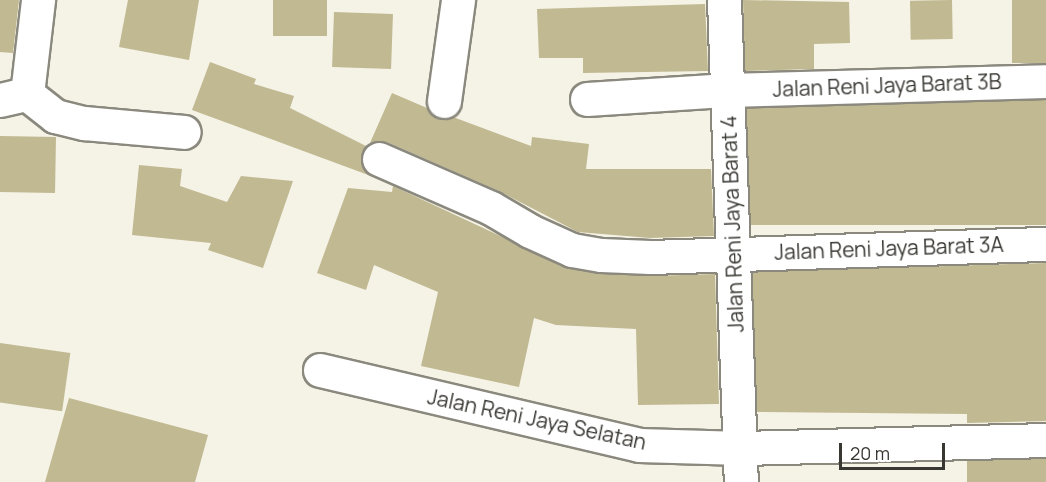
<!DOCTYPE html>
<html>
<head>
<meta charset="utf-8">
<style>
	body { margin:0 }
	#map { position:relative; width:1046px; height:482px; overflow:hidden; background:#f5f2e6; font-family:Manrope,sans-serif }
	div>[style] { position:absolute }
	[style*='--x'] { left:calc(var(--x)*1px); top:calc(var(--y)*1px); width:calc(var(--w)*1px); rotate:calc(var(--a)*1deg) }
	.building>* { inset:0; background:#c0b992; transform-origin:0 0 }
	.roads { filter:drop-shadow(2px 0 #8b897e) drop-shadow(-2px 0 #8b897e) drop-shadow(0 2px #8b897e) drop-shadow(0 -2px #8b897e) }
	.minor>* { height:33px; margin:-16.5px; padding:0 16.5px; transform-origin:16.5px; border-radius:16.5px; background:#fff }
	span { translate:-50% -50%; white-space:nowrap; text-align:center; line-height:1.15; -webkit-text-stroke:5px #fff; paint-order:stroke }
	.street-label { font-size:21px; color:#383732 }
	.scale { position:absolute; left:839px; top:443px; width:106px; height:27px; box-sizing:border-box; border:3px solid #383732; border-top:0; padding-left:8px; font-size:18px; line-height:21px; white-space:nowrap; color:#383732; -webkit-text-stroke:4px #fff; paint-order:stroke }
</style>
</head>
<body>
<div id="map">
	<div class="building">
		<i style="clip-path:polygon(0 0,19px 0,13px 53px,0 52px)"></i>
		<i style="clip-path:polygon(128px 0,199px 0,189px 60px,119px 47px)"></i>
		<i style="left:273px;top:0;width:54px;height:36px"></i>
		<i style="clip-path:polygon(743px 0,849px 2px,850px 43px,814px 44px,814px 69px,745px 71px)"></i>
		<i style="left:952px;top:0;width:39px;height:42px;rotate:89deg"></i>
		<i style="left:1012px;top:0;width:34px;height:63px"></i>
		<i style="clip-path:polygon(705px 4px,708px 71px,583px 73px,583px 58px,539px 58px,537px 9px)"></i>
		<i style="left:334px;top:12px;width:59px;height:55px;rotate:2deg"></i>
		<i style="clip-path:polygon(210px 62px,256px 79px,254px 84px,294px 96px,290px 108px,366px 146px,361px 162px,371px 176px,192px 110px)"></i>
		<i style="clip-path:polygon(392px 93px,427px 108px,441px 119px,453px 117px,531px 146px,532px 137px,589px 144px,586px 169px,711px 169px,714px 236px,650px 238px,578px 232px,499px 191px,387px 142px,370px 143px)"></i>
		<i style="left:1046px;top:100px;width:125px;height:299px;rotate:90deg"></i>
		<i style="left:0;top:136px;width:56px;height:56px;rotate:1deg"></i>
		<i style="clip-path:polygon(139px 165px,182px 169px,180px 186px,227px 202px,241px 176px,293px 181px,263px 268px,208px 250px,211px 243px,132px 235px)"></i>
		<i style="clip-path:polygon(393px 186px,569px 268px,649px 276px,715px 274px,719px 404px,638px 405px,636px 329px,556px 325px,534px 318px,519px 387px,421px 366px,438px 292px,374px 265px,366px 290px,317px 273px,348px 188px,392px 192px)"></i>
		<i style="clip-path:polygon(1046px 263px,1046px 421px,967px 423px,967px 414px,757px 412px,752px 272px)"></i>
		<i style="left:0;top:343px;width:71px;height:59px;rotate:8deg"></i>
		<i style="clip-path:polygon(69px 398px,208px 435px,195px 482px,45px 482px)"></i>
		<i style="left:1046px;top:459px;width:23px;height:79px;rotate:90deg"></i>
	</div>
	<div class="roads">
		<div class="minor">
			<i style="--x:724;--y:0;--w:482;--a:88"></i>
			<i style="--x:27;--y:94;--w:36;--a:38"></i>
			<i style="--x:55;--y:116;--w:30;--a:14"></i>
			<i style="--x:84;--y:123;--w:100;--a:5.1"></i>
			<i style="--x:587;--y:99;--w:141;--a:-3.7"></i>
			<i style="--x:728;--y:90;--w:318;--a:-1.6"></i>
			<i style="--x:0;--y:100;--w:28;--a:-13"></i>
			<i style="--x:27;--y:94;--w:95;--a:-83.3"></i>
			<i style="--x:444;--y:101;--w:102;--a:-82.1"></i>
			<i style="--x:379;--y:159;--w:122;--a:23.6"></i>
			<i style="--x:491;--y:208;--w:45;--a:30.5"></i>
			<i style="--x:530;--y:231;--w:46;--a:24.3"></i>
			<i style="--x:572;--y:250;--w:29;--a:10"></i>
			<i style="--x:601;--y:255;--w:49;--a:2.3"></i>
			<i style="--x:650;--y:257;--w:396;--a:-1.9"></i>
			<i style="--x:320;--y:370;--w:328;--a:13.2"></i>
			<i style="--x:639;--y:445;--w:103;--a:1.7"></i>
			<i style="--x:742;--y:448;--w:304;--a:-1.5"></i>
		</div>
	</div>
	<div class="street-label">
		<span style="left:887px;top:85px;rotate:-2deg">Jalan Reni Jaya Barat 3B</span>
		<span style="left:732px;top:224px;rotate:-92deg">Jalan Reni Jaya Barat 4</span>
		<span style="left:889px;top:248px;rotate:-2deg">Jalan Reni Jaya Barat 3A</span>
		<span style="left:537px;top:419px;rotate:12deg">Jalan Reni Jaya Selatan</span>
	</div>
	<div class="scale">20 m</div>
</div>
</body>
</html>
